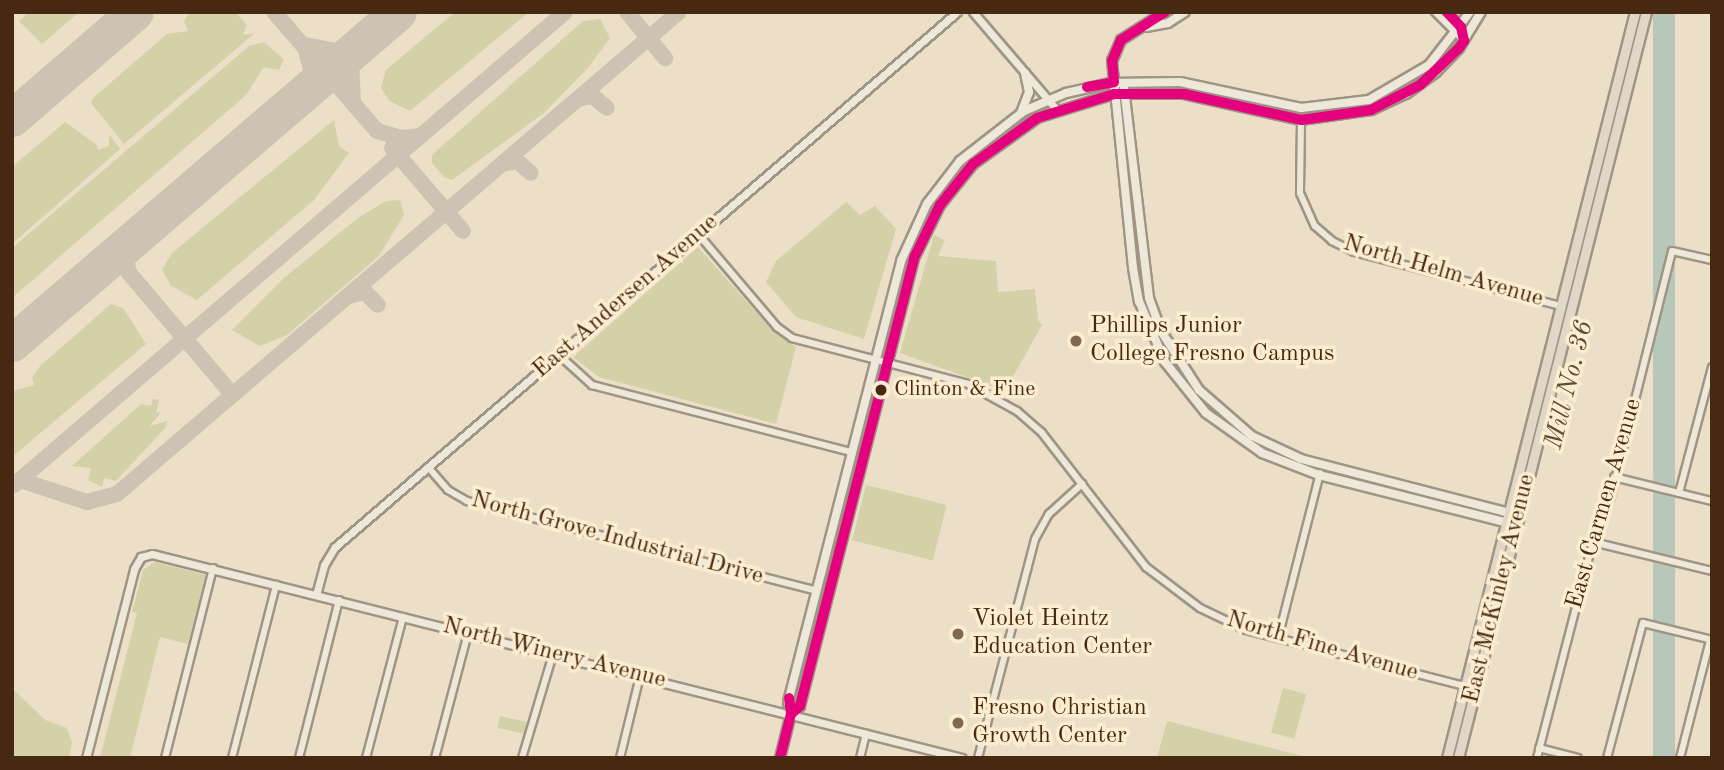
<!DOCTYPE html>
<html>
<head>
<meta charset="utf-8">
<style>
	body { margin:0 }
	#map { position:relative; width:1724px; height:770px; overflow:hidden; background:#ecdfc7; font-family:"Old Standard TT",serif }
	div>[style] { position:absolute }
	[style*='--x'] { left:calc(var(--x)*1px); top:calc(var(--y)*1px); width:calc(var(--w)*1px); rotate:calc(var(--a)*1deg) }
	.green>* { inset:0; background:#d4d0a7; transform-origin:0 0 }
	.water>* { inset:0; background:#b7c8ba; transform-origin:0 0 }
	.taxiway>* { height:16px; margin:-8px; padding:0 8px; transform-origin:8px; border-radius:8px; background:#cec3b2 }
	.runway>* { height:37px; margin:-18.5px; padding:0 18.5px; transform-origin:18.5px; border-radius:18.5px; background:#cec3b2 }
	.roads { filter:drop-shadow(2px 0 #a09484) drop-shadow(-2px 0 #a09484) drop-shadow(0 2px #a09484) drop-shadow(0 -2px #a09484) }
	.minor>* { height:6px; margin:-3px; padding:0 3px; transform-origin:3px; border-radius:3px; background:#eee8db }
	.tertiary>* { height:7px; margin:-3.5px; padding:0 3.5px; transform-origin:3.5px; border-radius:3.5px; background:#eee8db }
	.secondary>* { height:8px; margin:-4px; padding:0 4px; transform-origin:4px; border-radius:4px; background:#eee8db }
	.primary>* { height:9px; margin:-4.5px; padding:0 4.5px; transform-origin:4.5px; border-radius:4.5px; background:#e1d7c6 }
	.bus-1>* { height:10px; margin:-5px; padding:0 5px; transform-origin:5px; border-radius:5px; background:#e5007d }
	.dots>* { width:19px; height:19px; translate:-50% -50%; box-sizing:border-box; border:4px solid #fcedd1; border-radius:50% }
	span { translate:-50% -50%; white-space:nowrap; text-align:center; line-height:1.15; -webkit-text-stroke:7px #fcedd1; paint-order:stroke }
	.bus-label { font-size:22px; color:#472810 }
	.left { translate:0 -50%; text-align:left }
	.street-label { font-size:24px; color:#472810 }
	.poi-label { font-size:24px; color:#472810 }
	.water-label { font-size:26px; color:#5d4e39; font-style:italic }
	.frame { position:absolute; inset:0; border:14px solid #472810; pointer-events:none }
</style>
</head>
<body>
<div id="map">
	<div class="green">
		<i style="clip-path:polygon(29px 12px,79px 12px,42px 44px,19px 21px)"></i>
		<i style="clip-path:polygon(190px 12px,235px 12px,247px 25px,243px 35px,255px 33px,124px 144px,91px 103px,93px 98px,167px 34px,188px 31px,184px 21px)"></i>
		<i style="clip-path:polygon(455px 12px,529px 12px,410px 111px,389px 101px,381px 87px,386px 70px)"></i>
		<i style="clip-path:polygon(600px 19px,610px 38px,588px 68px,544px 113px,452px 180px,444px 177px,432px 163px,432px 155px,583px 21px)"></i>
		<i style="clip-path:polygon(264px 42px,284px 60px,279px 70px,264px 67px,246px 95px,12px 298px,12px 248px,249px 46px)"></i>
		<i style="clip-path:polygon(334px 120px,339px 146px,349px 153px,314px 200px,197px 300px,171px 286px,162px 270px,172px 253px)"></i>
		<i style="clip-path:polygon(65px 122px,97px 145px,98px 150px,109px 146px,109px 134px,120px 149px,12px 244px,12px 167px)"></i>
		<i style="clip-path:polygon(400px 200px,404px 215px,379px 256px,287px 335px,260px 346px,232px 330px,285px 277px,358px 218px,386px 201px)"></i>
		<i style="clip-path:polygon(846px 202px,860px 215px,875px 206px,896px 229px,864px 339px,796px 317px,766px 282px,776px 261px)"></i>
		<i style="clip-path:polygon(934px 235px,945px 240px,938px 256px,996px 261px,998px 292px,1035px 289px,1038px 320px,1042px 325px,1005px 391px,900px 353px)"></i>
		<i style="clip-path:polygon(698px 247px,772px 330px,796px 347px,776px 424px,599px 377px,573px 357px)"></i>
		<i style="clip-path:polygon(111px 304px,123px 308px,146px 344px,12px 457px,12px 391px,34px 385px,32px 378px,40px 366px)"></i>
		<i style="clip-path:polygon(153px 399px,159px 400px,156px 413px,161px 412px,150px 426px,167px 421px,166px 427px,116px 481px,104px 478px,102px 487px,88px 480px,91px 468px,72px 466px,141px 404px,151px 406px)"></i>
		<i style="left:866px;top:485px;width:83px;height:57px;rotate:14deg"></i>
		<i style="clip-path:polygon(155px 562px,206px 575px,188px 644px,160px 637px,130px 758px,100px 758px,137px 613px,132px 612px,143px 570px)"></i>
		<i style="clip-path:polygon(12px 688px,45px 720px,67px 728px,72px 742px,69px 758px,12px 758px)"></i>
		<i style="left:1283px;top:688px;width:24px;height:46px;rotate:15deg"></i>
		<i style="left:500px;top:716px;width:28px;height:12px;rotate:13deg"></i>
		<i style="clip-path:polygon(1167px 721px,1228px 737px,1310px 758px,1157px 758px)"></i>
	</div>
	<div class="water">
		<i style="left:1653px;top:12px;width:22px;height:769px"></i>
	</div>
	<div class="taxiway">
		<i style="--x:274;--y:12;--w:157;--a:49.1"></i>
		<i style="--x:377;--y:131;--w:25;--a:16"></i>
		<i style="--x:401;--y:138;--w:18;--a:-6"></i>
		<i style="--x:627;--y:12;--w:60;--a:50.4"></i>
		<i style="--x:305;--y:45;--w:33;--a:11"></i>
		<i style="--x:337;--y:51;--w:26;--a:-18"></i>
		<i style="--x:303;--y:94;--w:23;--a:-67"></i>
		<i style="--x:312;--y:73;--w:20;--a:-105"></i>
		<i style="--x:577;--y:99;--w:16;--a:-11"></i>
		<i style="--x:593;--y:96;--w:18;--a:41"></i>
		<i style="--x:353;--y:101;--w:34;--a:-93"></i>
		<i style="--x:351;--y:67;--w:26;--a:-65"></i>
		<i style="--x:392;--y:148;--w:109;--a:49.5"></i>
		<i style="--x:502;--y:164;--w:15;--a:-11"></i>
		<i style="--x:517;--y:161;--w:18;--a:41"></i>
		<i style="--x:133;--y:239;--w:20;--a:110"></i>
		<i style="--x:126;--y:258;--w:15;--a:79"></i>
		<i style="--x:129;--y:273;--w:160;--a:49.6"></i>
		<i style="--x:348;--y:296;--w:17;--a:-13"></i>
		<i style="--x:365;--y:292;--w:18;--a:45"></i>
		<i style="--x:20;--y:480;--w:71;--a:18.2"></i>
		<i style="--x:87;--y:502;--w:31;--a:-15"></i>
		<i style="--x:117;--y:494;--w:740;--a:-40.62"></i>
		<i style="--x:14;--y:485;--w:726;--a:-40.64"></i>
	</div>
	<div class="runway">
		<i style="--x:12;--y:118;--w:162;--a:-40.8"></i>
		<i style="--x:12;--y:343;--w:508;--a:-40.61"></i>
	</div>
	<div class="roads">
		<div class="minor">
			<i style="--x:1435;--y:12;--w:41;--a:45"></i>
			<i style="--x:1301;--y:120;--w:73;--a:90.8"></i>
			<i style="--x:1300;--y:193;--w:36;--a:66"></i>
			<i style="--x:1315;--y:226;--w:23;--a:41"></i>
			<i style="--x:1332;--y:241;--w:25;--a:26"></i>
			<i style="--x:1355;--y:252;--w:213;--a:14.7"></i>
			<i style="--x:699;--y:235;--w:121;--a:49.7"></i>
			<i style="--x:777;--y:327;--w:19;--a:36"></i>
			<i style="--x:792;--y:338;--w:182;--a:14.6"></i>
			<i style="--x:968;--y:384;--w:56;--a:28.9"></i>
			<i style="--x:1017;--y:411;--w:33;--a:41"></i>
			<i style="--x:1042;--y:433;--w:170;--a:52.2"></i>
			<i style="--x:1146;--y:567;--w:68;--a:37.2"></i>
			<i style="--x:1200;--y:608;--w:51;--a:25.6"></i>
			<i style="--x:1246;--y:630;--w:225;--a:14.4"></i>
			<i style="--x:559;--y:355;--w:45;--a:42.3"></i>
			<i style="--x:592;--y:385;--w:268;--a:14.5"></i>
			<i style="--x:428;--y:467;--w:30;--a:49"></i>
			<i style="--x:448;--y:490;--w:22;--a:30"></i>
			<i style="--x:467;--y:501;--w:361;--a:14.4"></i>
			<i style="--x:1614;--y:477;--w:101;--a:13.8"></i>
			<i style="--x:1679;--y:493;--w:130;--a:-75.3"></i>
			<i style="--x:1593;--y:542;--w:122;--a:13.7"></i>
			<i style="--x:1278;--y:638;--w:170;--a:-75.7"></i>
			<i style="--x:1539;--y:748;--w:40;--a:14.4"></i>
			<i style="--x:165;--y:758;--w:196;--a:-75.8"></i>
			<i style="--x:232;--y:758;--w:179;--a:-75.7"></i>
			<i style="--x:299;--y:758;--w:163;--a:-75.8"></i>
			<i style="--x:366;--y:758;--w:146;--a:-75.3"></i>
			<i style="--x:435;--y:758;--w:129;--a:-75.2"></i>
			<i style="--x:522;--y:758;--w:109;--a:-73.4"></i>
			<i style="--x:620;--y:758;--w:84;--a:-76.3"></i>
			<i style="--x:860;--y:758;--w:25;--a:-76"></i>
			<i style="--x:978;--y:758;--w:226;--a:-75.4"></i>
			<i style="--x:1035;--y:539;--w:29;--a:-61"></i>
			<i style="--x:1049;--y:514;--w:45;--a:-42.3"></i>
			<i style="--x:1537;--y:758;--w:223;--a:-75.5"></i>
			<i style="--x:1593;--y:542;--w:49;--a:-68.6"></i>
			<i style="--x:1611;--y:496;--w:252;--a:-76"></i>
			<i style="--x:1672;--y:251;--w:41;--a:12.7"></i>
			<i style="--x:1607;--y:758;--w:140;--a:-75.1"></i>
			<i style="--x:1643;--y:623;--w:71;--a:13.8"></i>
			<i style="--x:1680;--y:758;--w:122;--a:-75.7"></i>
		</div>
		<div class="tertiary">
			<i style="--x:973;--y:12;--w:128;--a:49.4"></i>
			<i style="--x:316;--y:595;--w:31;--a:-75"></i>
			<i style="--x:324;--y:565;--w:21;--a:-59"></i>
			<i style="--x:335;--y:547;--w:820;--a:-40.7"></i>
			<i style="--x:86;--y:758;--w:195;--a:-75.7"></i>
			<i style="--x:134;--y:569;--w:14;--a:-60"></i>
			<i style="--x:141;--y:557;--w:11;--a:-15"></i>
			<i style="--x:152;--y:554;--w:835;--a:14.14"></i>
		</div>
		<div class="secondary">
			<i style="--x:1165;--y:12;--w:52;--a:147.5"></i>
			<i style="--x:1121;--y:40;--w:23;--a:113"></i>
			<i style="--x:1112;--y:61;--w:208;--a:84.2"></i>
			<i style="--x:1133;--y:268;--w:34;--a:80"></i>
			<i style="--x:1139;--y:301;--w:66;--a:66.9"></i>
			<i style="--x:1165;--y:362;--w:65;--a:51.2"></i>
			<i style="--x:1206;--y:413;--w:69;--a:35.5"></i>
			<i style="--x:1262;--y:453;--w:61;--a:21.1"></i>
			<i style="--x:1319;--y:475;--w:203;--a:14.2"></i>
			<i style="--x:1447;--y:12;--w:24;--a:52"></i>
			<i style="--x:1146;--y:27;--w:22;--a:-10"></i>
			<i style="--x:1168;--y:23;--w:20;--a:-33"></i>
			<i style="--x:1124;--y:88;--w:211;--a:83.2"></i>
			<i style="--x:1149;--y:298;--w:35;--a:70"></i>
			<i style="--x:1161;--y:331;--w:70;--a:57.2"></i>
			<i style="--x:1199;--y:390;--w:70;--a:41"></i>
			<i style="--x:1252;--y:436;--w:54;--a:25.1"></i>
			<i style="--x:1301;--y:459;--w:224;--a:14.5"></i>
			<i style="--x:1021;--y:113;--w:22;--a:-69"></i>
			<i style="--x:1029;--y:92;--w:19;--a:-102"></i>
			<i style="--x:791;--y:714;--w:12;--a:-42"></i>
			<i style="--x:800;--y:706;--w:464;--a:-75.7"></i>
			<i style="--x:915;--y:256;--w:57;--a:-63.9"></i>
			<i style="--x:940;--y:205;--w:53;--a:-51.2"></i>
			<i style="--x:973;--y:164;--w:79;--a:-35.7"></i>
			<i style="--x:1037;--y:118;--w:81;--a:-17.3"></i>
			<i style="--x:1114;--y:94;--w:70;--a:0"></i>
			<i style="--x:1184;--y:94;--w:120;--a:12.5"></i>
			<i style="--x:1301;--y:120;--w:71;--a:-8.1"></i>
			<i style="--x:1371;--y:110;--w:38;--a:-25"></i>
			<i style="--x:1406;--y:94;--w:37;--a:-36"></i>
			<i style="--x:1436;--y:72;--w:33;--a:-46"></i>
			<i style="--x:1459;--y:48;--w:42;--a:-58.6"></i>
			<i style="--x:780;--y:758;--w:45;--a:-76"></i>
			<i style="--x:791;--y:714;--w:12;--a:-104"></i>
			<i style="--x:788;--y:702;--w:455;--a:-75.6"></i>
			<i style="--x:901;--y:261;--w:63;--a:-65.5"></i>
			<i style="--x:927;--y:204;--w:54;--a:-52.5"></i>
			<i style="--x:960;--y:161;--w:81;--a:-38"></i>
			<i style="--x:1024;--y:111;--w:46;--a:-23.2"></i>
			<i style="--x:1066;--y:93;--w:45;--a:-12.8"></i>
			<i style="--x:1110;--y:83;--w:70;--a:-0.8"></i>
			<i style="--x:1180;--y:82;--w:124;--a:12.1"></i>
			<i style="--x:1301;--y:108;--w:68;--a:-6.7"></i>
			<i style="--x:1369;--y:100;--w:69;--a:-30.3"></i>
			<i style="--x:1429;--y:65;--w:67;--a:-52.3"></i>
		</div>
		<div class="primary">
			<i style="--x:1447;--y:758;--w:769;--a:-75.86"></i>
			<i style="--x:1458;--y:758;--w:769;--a:-75.86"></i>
		</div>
	</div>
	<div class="bus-1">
		<i style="--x:1087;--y:87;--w:27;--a:-10"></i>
		<i style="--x:1114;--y:82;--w:21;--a:-95"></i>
		<i style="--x:1112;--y:61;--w:23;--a:-67"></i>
		<i style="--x:1121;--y:40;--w:52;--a:-32.5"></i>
		<i style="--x:791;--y:714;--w:12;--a:-42"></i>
		<i style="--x:800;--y:706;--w:464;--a:-75.7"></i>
		<i style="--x:915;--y:256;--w:57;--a:-63.9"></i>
		<i style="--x:940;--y:205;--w:53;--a:-51.2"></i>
		<i style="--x:973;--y:164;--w:79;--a:-35.7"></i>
		<i style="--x:1037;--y:118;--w:81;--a:-17.3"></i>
		<i style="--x:1114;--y:94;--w:70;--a:0"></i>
		<i style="--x:1184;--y:94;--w:120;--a:12.5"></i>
		<i style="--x:1301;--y:120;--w:71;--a:-8.1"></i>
		<i style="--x:1371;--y:110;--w:55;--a:-27"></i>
		<i style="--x:1420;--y:85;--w:54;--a:-43.5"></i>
		<i style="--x:1459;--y:48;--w:9;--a:-54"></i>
		<i style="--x:1464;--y:41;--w:14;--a:-102"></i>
		<i style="--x:1461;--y:27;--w:21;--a:-133"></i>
		<i style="--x:780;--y:758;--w:45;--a:-76"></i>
		<i style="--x:791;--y:714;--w:16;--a:-97"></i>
	</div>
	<div class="dots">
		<i style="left:1076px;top:341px;background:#816850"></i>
		<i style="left:881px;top:390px;background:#472810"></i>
		<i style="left:958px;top:634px;background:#816850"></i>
		<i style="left:958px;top:723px;background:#816850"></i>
	</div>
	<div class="bus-label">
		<span class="left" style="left:894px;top:390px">Clinton &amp; Fine</span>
	</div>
	<div class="street-label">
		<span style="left:1443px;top:272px;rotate:16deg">North Helm Avenue</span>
		<span style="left:626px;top:297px;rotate:-41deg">East Andersen Avenue</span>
		<span style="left:1605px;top:504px;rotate:-74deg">East Carmen Avenue</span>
		<span style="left:617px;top:539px;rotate:15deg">North Grove Industrial Drive</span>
		<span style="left:1500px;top:589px;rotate:-76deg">East McKinley Avenue</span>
		<span style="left:1322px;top:647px;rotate:16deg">North Fine Avenue</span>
		<span style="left:554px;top:654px;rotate:14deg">North Winery Avenue</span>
	</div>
	<div class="poi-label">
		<span class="left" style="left:1090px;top:341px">Phillips Junior<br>College Fresno Campus</span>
		<span class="left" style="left:972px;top:634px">Violet Heintz<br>Education Center</span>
		<span class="left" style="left:972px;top:723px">Fresno Christian<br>Growth Center</span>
	</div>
	<div class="water-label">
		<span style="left:1570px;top:385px;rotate:-76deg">Mill No. 36</span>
	</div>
	<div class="frame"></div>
</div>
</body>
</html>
